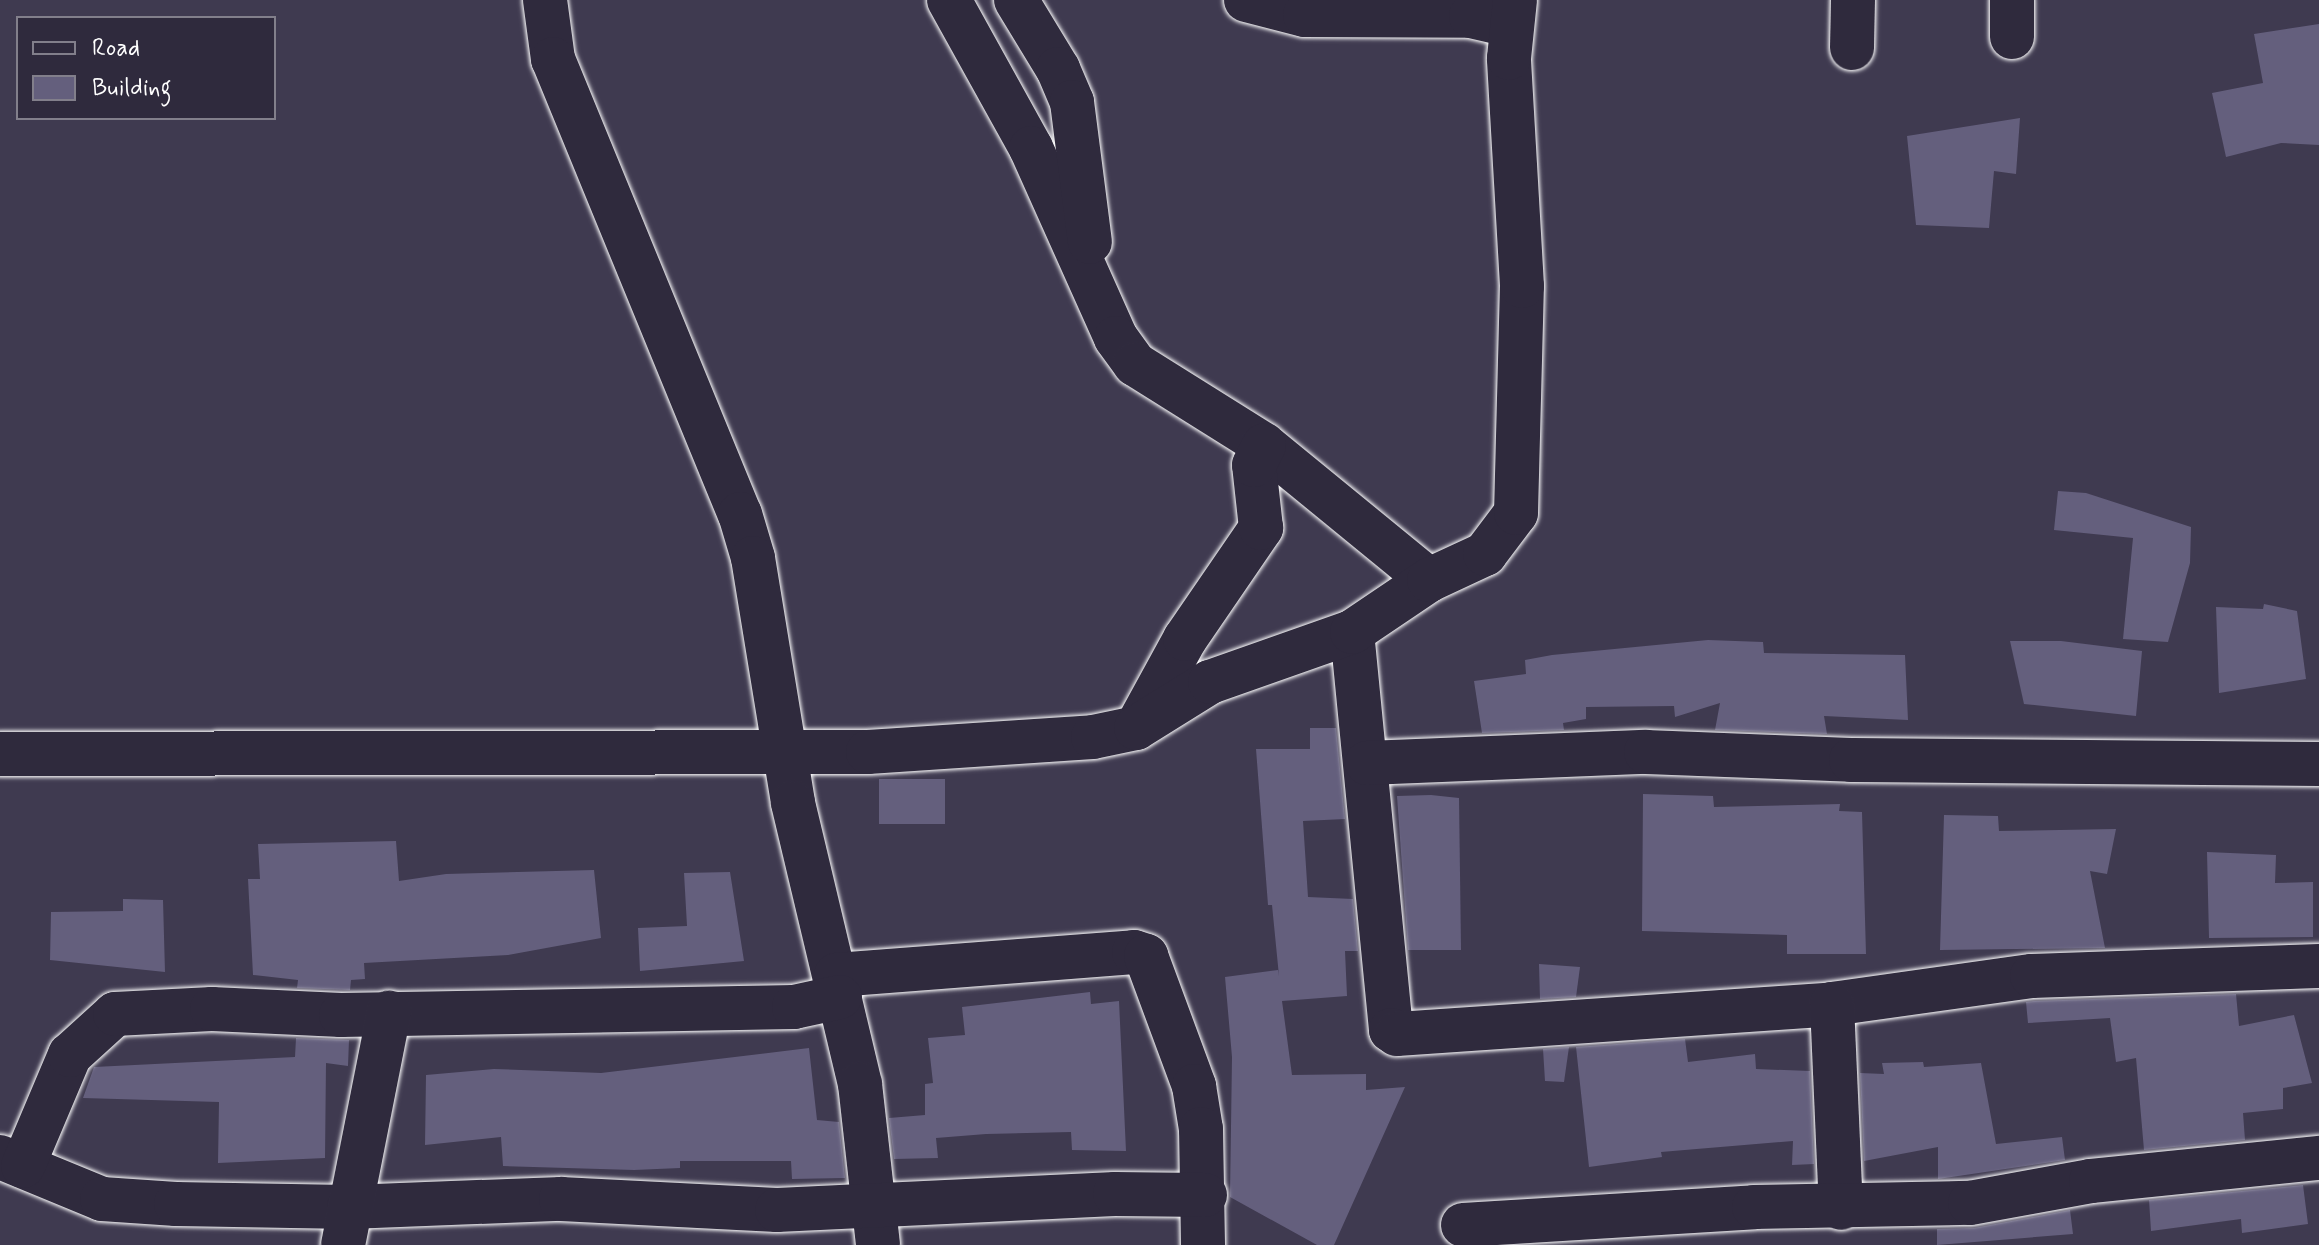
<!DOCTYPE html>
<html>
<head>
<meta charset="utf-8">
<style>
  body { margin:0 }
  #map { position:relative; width:2319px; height:1245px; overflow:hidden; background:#3f3a50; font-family:Mynerve,sans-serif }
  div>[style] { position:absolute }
  .building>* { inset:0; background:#645f7d; transform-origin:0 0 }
  .roads { filter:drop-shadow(0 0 2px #fff) drop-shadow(0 0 2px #fff) }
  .minor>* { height:44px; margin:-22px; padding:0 22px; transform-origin:22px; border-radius:22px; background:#2f2a3d }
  span { translate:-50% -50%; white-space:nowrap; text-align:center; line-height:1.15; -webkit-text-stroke:6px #2f2a3d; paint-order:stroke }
  .legend { position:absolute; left:16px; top:16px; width:260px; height:104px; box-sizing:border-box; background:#2f2a3d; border:2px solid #827f8b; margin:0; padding:10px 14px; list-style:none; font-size:24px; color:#fff }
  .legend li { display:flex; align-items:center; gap:16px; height:40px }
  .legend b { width:40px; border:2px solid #827f8b }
</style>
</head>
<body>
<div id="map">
  <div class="building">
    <div style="clip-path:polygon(2319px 24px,2319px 145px,2281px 143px,2226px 157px,2212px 93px,2263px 83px,2254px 34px)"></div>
    <div style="clip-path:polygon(2020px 118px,2016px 174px,1994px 171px,1989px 228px,1916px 225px,1907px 136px)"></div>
    <div style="clip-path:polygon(2058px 491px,2086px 493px,2191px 527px,2190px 563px,2168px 642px,2123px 639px,2133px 538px,2054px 530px)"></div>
    <div style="clip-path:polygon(2264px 604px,2297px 611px,2306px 679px,2219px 693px,2216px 607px,2263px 609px)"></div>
    <div style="clip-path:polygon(1708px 640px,1763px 642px,1764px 653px,1905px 655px,1908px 720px,1824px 716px,1827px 734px,1715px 730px,1720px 703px,1675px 717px,1674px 706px,1586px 707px,1586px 719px,1563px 723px,1564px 730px,1482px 733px,1474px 681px,1526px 674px,1525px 660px,1552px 655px)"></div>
    <div style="clip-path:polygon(2010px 641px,2061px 641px,2142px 651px,2136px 716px,2024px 704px)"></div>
    <div style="clip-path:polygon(1310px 728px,1336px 728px,1345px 819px,1303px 821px,1308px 897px,1353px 899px,1358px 951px,1345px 951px,1347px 996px,1282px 1001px,1292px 1075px,1366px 1074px,1366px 1090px,1405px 1087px,1334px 1245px,1317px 1245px,1230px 1197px,1232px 1057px,1225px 977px,1278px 970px,1279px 976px,1272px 905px,1268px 905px,1256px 749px,1310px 749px)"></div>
    <div style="left:879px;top:779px;width:66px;height:45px"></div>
    <div style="clip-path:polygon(1643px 794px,1713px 796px,1714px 807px,1840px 804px,1839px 811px,1862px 812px,1866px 954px,1787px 954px,1787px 935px,1642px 931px)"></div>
    <div style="clip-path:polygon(1431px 795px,1459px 798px,1461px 950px,1408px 950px,1397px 796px)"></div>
    <div style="clip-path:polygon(1944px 815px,1998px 816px,1999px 831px,2116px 829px,2107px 874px,2090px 871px,2105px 948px,1940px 950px)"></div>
    <div style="clip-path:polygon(396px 841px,399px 881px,446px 874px,594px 870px,601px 938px,508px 955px,364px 963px,365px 979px,351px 980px,350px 990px,297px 988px,298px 980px,253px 975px,248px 879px,260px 879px,258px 844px)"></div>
    <div style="clip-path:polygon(2207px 852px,2276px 855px,2275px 883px,2313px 882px,2313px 937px,2209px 938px)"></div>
    <div style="clip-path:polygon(730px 872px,744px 961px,640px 971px,638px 928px,687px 926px,684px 873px)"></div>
    <div style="clip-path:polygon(123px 899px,163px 900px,165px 972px,50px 960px,51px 912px,123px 911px)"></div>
    <div style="clip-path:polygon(1539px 964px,1580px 967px,1576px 997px,1540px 999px)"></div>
    <div style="clip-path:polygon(1090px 992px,1091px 1004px,1119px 1001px,1126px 1151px,1072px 1150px,1071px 1132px,986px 1134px,936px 1138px,938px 1158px,894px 1159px,889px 1118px,925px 1115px,925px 1084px,933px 1083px,928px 1038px,965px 1035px,962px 1007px)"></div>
    <div style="clip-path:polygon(2236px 994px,2239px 1026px,2294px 1015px,2312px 1083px,2283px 1088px,2283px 1109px,2243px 1113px,2245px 1140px,2144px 1150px,2136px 1058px,2116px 1062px,2110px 1018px,2028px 1023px,2026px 1002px,2034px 1001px)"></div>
    <div style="clip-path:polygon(296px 1038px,349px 1040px,348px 1066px,326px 1063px,325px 1158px,218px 1163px,219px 1102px,83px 1098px,94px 1067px,295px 1057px)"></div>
    <div style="clip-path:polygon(1685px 1039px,1688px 1062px,1755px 1054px,1756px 1069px,1810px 1071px,1814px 1164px,1792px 1165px,1793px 1141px,1661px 1152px,1662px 1157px,1589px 1167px,1576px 1047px)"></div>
    <div style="clip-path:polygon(1569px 1047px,1564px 1082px,1545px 1081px,1543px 1049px)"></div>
    <div style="clip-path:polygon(809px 1048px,817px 1120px,839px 1122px,845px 1178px,792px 1179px,791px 1161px,680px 1161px,680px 1168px,634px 1170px,503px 1166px,501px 1137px,425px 1145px,426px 1075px,494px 1069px,601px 1073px)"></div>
    <div style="clip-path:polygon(1923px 1062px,1924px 1067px,1981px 1063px,1996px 1144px,2062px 1137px,2065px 1160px,1938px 1179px,1938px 1147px,1864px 1161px,1860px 1073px,1884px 1074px,1882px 1063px)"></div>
    <div style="clip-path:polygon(2303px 1185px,2308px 1224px,2242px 1233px,2241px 1219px,2151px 1231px,2149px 1200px)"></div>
    <div style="clip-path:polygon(2070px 1210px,2073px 1234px,1937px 1245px,1937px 1229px,1974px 1228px)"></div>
  </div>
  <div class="roads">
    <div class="minor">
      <div style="left:545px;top:0;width:60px;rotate:82.3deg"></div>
      <div style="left:553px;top:59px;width:492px;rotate:67.7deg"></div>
      <div style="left:740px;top:514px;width:46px;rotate:73.5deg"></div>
      <div style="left:753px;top:558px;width:248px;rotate:80.7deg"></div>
      <div style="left:793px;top:803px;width:289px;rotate:76.6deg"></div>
      <div style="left:860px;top:1084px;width:162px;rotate:83.6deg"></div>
      <div style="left:949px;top:0;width:169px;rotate:61deg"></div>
      <div style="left:1031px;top:148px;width:208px;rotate:65.9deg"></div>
      <div style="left:1116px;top:338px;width:32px;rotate:54deg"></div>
      <div style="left:1135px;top:364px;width:152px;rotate:32.1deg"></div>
      <div style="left:1264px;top:445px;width:213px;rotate:39.3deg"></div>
      <div style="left:1016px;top:0;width:81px;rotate:58.7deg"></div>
      <div style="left:1058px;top:69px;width:36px;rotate:67deg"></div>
      <div style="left:1072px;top:102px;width:141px;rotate:82.7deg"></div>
      <div style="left:1246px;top:0;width:61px;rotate:14.3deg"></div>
      <div style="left:1305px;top:15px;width:166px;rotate:0.3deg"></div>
      <div style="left:1471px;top:16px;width:39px;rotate:13deg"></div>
      <div style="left:2012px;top:37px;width:37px;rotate:-90deg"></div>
      <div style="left:1852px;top:48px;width:48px;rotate:-88.8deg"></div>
      <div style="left:1352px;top:632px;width:400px;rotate:84.4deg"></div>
      <div style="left:1391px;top:1030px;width:7px;rotate:34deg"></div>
      <div style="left:1397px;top:1034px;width:436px;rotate:-3.9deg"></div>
      <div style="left:1832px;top:1004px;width:202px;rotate:-8deg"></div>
      <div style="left:2032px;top:976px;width:287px;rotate:-2deg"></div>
      <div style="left:1139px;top:723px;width:96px;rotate:-61.3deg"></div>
      <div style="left:1185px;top:639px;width:135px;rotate:-55.6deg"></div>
      <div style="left:1261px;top:528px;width:63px;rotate:-96.3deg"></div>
      <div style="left:1254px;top:465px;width:22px;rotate:-63deg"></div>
      <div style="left:0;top:754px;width:868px;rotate:-0.13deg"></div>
      <div style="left:868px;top:752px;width:225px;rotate:-3.8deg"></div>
      <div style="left:1093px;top:737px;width:44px;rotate:-11.8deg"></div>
      <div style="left:1136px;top:728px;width:87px;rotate:-31.9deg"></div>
      <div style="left:1210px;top:682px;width:151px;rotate:-19.4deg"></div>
      <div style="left:1352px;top:632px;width:93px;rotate:-34deg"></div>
      <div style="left:1429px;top:580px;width:62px;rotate:-24.9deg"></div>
      <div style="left:1485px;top:554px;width:51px;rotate:-52.9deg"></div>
      <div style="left:1516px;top:513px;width:227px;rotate:-88.5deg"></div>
      <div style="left:1522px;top:286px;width:228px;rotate:-93.3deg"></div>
      <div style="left:1509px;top:58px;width:58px;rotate:-84.1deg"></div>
      <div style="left:1367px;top:763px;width:279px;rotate:-2.3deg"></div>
      <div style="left:1646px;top:752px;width:205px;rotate:2.2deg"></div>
      <div style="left:1851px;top:760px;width:468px;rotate:0.5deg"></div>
      <div style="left:836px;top:975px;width:299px;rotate:-4.4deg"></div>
      <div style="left:1134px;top:952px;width:13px;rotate:18deg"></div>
      <div style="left:1146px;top:956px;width:139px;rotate:69.7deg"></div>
      <div style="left:1194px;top:1086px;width:44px;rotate:80.8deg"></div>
      <div style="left:1201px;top:1129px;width:116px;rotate:89deg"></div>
      <div style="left:1832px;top:1004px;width:204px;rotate:87.5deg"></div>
      <div style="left:0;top:1157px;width:110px;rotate:22.4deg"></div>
      <div style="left:102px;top:1199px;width:74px;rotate:3.9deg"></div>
      <div style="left:176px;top:1204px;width:173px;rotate:1deg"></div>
      <div style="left:349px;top:1207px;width:212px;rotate:-2.2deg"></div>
      <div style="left:561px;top:1199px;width:216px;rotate:2.9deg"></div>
      <div style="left:777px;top:1210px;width:338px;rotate:-2.7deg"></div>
      <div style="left:1115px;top:1194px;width:90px;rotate:0.6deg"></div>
      <div style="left:23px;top:1166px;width:121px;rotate:-67.1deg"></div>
      <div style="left:70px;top:1055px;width:61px;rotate:-42.3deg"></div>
      <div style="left:115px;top:1014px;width:97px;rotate:-3deg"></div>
      <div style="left:212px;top:1009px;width:129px;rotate:2.7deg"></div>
      <div style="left:341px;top:1015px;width:453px;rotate:-1deg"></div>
      <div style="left:794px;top:1007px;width:47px;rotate:-12.3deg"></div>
      <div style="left:1463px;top:1225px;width:292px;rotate:-3.5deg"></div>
      <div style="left:1754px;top:1207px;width:216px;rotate:-1.1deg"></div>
      <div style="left:1970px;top:1203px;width:123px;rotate:-10.3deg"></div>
      <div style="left:2091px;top:1181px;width:229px;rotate:-5.8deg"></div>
      <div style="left:343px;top:1245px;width:237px;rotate:-78.8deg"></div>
    </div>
  </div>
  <ul class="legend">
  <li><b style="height:10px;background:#2f2a3d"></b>Road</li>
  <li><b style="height:22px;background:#645f7d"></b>Building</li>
  </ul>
</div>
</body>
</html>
